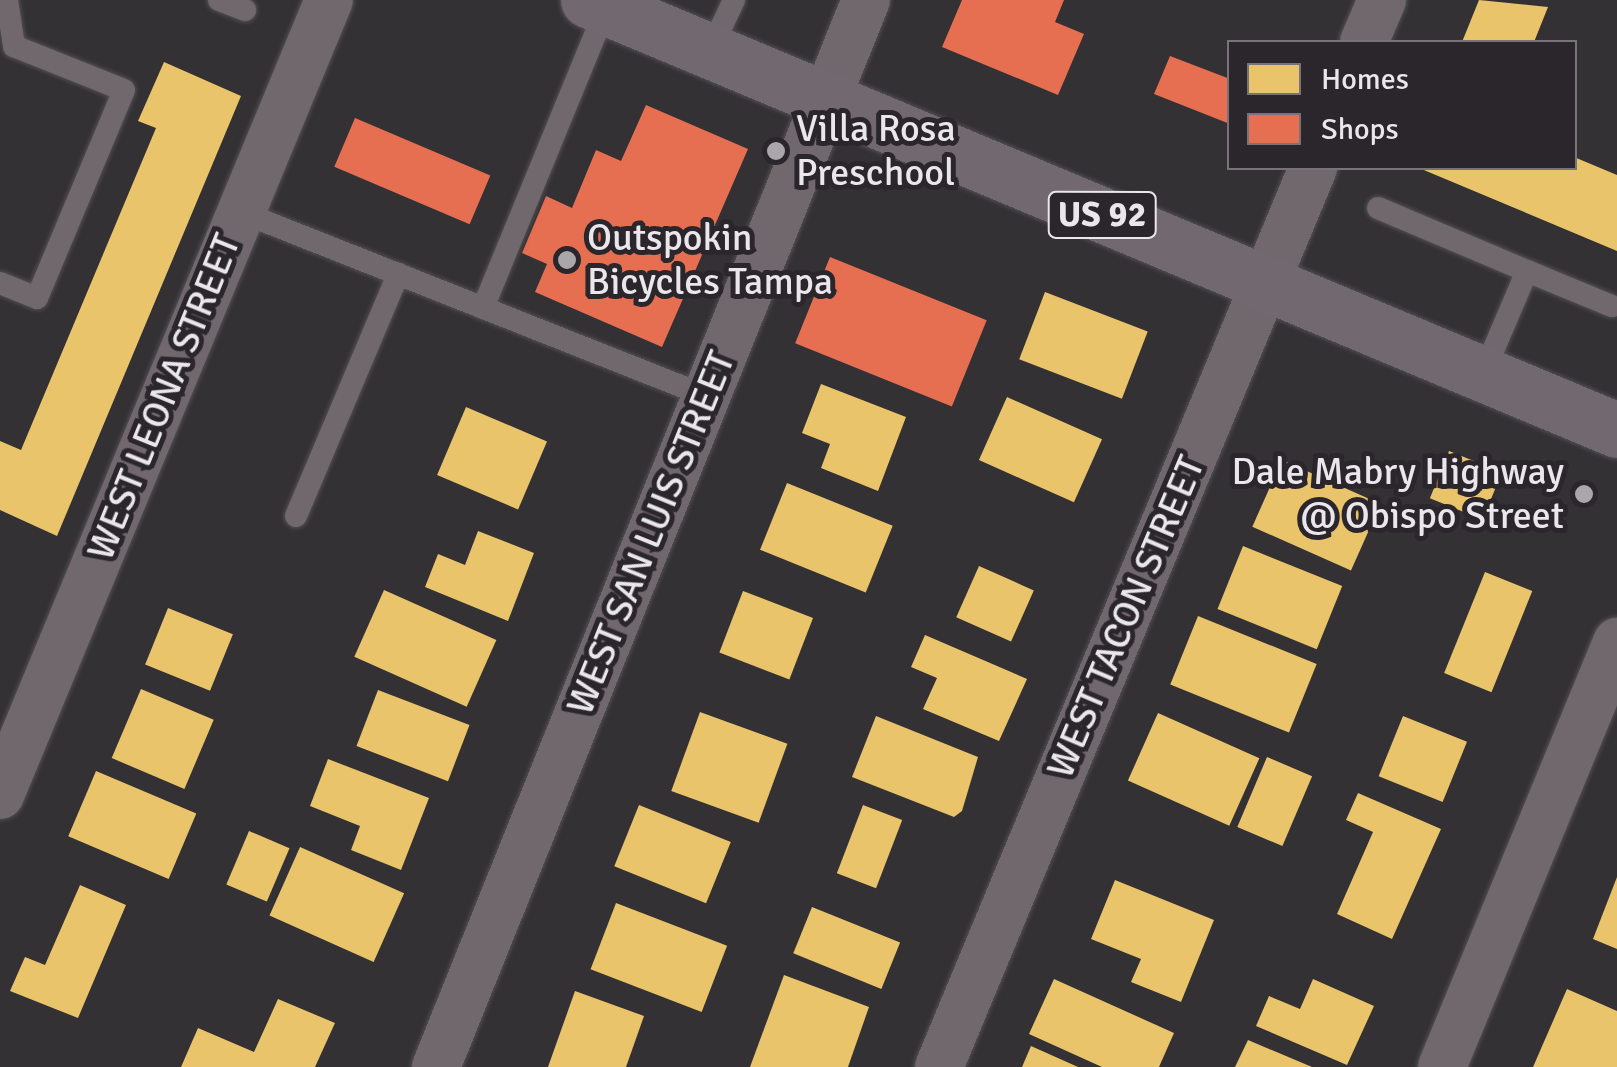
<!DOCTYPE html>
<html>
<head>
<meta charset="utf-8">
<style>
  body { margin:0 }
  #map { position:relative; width:1617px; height:1067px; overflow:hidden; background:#343135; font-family:Signika,sans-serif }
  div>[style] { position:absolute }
  .homes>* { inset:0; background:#e9c46a; transform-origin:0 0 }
  .shops>* { inset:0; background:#e76f51; transform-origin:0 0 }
  .roads { filter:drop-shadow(0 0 2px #514f51) drop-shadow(0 0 2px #514f51) }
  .service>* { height:22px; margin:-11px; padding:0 11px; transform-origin:11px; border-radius:11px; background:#71686d }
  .minor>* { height:48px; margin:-24px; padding:0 24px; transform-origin:24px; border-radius:24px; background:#71686d }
  .primary>* { height:55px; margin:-27.5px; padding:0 27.5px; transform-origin:27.5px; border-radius:27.5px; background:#72686f }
  .dots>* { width:28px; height:28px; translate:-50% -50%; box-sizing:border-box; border:5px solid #2b262c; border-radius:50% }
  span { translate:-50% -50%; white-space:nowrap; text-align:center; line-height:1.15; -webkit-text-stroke:10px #2b262c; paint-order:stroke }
  .shield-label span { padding:2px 8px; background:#2b262c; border:2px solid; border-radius:8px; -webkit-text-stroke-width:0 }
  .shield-label { font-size:35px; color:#eae7ea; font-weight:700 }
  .poi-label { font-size:38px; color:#eae7ea }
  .left { translate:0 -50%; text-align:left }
  .right { translate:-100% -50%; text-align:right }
  .street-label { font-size:38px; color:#eae7ea }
  .legend { position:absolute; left:1227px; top:40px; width:350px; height:130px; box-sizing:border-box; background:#2b262c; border:2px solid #777378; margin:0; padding:12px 18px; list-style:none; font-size:30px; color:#eae7ea }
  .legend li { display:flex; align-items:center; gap:20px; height:50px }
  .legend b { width:50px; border:2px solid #777378 }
</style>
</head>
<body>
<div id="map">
  <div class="homes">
    <div style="clip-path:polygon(1479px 0,1548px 7px,1534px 42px,1462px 42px)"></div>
    <div style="clip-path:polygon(164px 62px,241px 96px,57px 536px,0 510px,0 441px,21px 450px,156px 128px,138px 121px)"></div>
    <div style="clip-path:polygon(1574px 157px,1617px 175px,1617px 251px,1419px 168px,1574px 168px)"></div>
    <div style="left:1045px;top:292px;width:110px;height:72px;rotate:21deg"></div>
    <div style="clip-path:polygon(821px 384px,906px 417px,878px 491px,821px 468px,830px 444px,802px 433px)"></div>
    <div style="left:1007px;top:397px;width:104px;height:69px;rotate:24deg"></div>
    <div style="left:466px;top:407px;width:88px;height:74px;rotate:23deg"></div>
    <div style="left:1449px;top:451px;width:57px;height:51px;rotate:22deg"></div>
    <div style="left:1282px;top:460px;width:108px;height:73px;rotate:24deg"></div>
    <div style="left:787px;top:483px;width:114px;height:72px;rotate:22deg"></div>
    <div style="clip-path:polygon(478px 531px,534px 553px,508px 621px,425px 587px,438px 554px,465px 565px)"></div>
    <div style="left:1243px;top:546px;width:107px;height:68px;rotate:22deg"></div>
    <div style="left:979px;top:566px;width:60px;height:56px;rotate:24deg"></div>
    <div style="left:1485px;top:572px;width:51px;height:109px;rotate:22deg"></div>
    <div style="left:384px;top:590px;width:123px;height:73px;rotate:24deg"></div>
    <div style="left:743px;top:591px;width:75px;height:66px;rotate:21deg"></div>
    <div style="left:168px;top:608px;width:70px;height:61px;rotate:22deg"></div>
    <div style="left:1198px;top:616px;width:128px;height:74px;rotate:22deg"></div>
    <div style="clip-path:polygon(925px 635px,1027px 679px,999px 741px,923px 709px,937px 678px,911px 667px)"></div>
    <div style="left:141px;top:689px;width:79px;height:75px;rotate:23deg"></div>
    <div style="left:378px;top:690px;width:98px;height:60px;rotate:21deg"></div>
    <div style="left:700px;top:712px;width:93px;height:84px;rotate:20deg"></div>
    <div style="left:1158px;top:713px;width:111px;height:74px;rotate:24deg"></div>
    <div style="clip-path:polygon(876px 716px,978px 757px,962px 811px,954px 817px,852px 777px)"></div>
    <div style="left:1403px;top:716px;width:69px;height:65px;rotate:22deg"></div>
    <div style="left:1267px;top:757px;width:49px;height:76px;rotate:23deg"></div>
    <div style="clip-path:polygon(328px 759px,429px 798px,401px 870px,351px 850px,360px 826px,310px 806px)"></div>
    <div style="left:96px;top:771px;width:109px;height:71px;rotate:23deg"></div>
    <div style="clip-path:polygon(1358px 793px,1441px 829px,1392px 939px,1337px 914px,1373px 832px,1346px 820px)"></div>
    <div style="left:639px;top:805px;width:99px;height:66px;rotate:22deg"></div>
    <div style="left:863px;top:805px;width:42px;height:73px;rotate:21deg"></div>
    <div style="left:249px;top:831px;width:44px;height:58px;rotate:23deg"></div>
    <div style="left:300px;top:847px;width:114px;height:75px;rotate:24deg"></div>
    <div style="clip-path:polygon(1617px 877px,1617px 949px,1593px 939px)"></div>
    <div style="clip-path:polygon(1115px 880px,1214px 920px,1181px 1002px,1131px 982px,1141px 959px,1091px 939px)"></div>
    <div style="clip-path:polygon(80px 885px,126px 905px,78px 1018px,10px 991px,25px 957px,45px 965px)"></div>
    <div style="left:616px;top:903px;width:119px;height:71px;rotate:21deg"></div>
    <div style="left:812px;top:907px;width:95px;height:50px;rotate:22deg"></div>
    <div style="clip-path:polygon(784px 975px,869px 1007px,848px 1067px,750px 1067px)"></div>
    <div style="clip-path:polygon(1054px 979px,1174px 1033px,1159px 1067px,1102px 1067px,1029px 1034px)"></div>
    <div style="clip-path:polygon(1313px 979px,1374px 1006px,1347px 1065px,1256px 1026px,1269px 996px,1300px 1009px)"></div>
    <div style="clip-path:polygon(1567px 989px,1617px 1011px,1617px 1067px,1533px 1067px)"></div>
    <div style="clip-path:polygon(575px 991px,644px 1016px,626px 1067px,548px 1067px)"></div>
    <div style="clip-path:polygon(278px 999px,335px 1023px,315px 1067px,181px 1067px,198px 1028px,254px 1052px)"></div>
    <div style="clip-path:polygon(1248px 1040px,1312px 1067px,1235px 1067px)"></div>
    <div style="clip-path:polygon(1031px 1046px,1078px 1067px,1022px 1067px)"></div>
  </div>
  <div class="shops">
    <div style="clip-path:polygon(962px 0,1064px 0,1055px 22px,1084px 34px,1058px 95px,942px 47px)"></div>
    <div style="clip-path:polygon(1170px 56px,1230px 79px,1230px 124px,1154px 94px)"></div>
    <div style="clip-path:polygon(646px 105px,748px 149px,662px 347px,535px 292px,547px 264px,522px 253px,546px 196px,572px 208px,596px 150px,621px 161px)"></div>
    <div style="left:355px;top:118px;width:147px;height:53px;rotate:23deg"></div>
    <div style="left:830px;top:257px;width:169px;height:93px;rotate:22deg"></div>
  </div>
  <div class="roads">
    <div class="service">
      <div style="left:7px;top:0;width:47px;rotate:81.3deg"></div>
      <div style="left:219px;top:0;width:28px;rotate:21deg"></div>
      <div style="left:710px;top:51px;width:56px;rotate:-64.8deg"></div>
      <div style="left:1378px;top:208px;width:162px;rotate:22.9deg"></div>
      <div style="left:1527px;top:271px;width:112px;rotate:113.1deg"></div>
      <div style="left:241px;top:212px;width:500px;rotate:21.59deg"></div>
      <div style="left:1527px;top:271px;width:92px;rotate:22.4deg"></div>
      <div style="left:0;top:283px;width:40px;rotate:22deg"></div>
      <div style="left:37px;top:298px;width:225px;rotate:-67.3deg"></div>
      <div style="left:124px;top:90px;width:118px;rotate:-158.2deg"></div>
      <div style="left:483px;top:308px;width:324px;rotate:-67.7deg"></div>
      <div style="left:296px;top:516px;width:263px;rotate:-67.1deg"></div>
    </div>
    <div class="minor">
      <div style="left:1364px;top:42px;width:46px;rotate:-66.8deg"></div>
      <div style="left:0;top:795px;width:860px;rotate:-67.52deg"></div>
      <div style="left:436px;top:1067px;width:1150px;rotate:-68.05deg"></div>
      <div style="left:939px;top:1067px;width:974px;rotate:-67.41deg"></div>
      <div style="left:1442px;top:1067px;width:460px;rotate:-67.6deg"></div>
    </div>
    <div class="primary">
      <div style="left:588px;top:0;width:1115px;rotate:22.68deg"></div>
    </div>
  </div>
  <div class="dots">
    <div style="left:776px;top:151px;background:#aaa7ab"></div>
    <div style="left:567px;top:260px;background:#aaa7ab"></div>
    <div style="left:1584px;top:494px;background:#aaa7ab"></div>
  </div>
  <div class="shield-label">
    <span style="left:1102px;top:215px">US 92</span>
  </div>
  <div class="poi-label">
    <span class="left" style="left:796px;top:151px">Villa Rosa<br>Preschool</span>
    <span class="left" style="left:587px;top:260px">Outspokin<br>Bicycles Tampa</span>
    <span class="right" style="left:1564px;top:494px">Dale Mabry Highway<br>@ Obispo Street</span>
  </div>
  <div class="street-label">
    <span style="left:164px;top:397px;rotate:-68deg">WEST LEONA STREET</span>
    <span style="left:651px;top:533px;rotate:-68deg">WEST SAN LUIS STREET</span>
    <span style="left:1126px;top:617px;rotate:-67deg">WEST TACON STREET</span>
  </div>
  <ul class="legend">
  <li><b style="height:28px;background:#e9c46a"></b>Homes</li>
  <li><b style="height:28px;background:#e76f51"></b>Shops</li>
  </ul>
</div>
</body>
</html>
